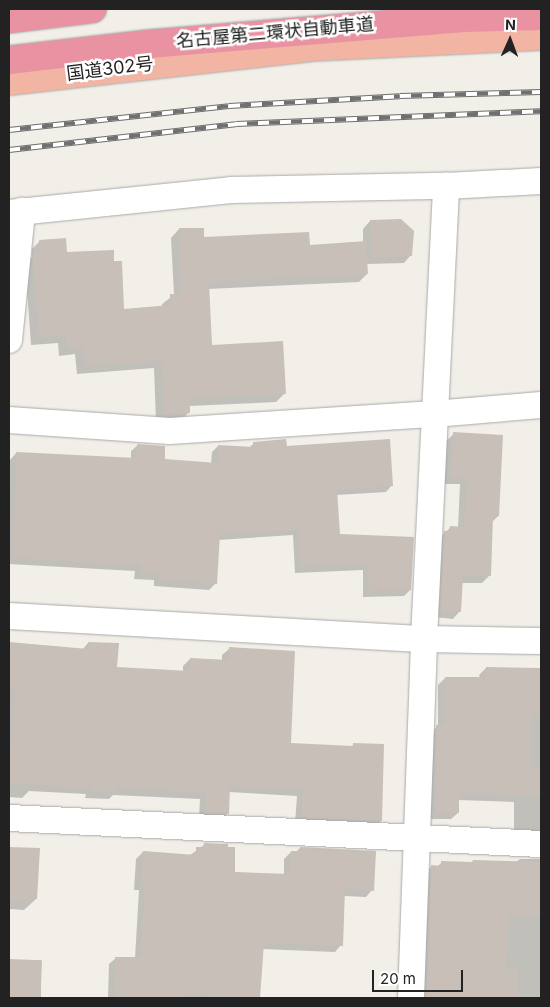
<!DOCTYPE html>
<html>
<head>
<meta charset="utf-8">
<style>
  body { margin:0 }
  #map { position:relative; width:550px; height:1007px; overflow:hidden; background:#f2efe9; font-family:Inter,"Noto Sans JP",sans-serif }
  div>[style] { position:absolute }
  .shadow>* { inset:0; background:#0003; transform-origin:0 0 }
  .building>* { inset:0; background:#c7bfb8; transform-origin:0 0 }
  .roads { filter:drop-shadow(0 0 1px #a9a9a9) drop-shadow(0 0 1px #a9a9a9) }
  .minor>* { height:26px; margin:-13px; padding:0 13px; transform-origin:13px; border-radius:13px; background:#fff }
  .trunk>* { height:28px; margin:-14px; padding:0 14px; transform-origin:14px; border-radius:14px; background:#f2b4a3 }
  .motorway>* { height:28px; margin:-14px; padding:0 14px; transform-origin:14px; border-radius:14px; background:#e892a2 }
  .rail>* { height:5.5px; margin-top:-2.75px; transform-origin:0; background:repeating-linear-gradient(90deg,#fff 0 11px,#707070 0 22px); box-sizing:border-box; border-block:1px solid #707070 }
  span { translate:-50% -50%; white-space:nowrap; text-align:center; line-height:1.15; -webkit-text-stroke:5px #fff; paint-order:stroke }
  .street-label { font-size:18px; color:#222 }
  .frame { position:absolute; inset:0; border:10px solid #222; pointer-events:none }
  .north { position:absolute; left:485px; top:15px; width:50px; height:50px; -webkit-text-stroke:4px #fff; paint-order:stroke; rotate:2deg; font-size:14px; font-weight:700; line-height:20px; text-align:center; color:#222 }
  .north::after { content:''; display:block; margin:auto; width:18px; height:22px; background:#222; clip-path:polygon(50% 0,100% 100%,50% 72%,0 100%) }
  .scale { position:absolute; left:372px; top:970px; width:91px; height:22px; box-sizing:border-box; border:2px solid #222; border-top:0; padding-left:6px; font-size:15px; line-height:18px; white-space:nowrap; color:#222; -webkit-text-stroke:4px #fff; paint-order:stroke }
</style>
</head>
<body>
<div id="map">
  <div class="shadow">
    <div style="clip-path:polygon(400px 220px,411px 255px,404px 263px,366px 264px,367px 274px,359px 282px,208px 289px,211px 346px,284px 394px,276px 402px,189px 406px,189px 412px,181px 421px,156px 422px,154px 368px,77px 374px,75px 354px,59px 356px,58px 343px,31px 345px,27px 289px,22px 290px,25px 264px,32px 257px,32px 249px,40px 241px,66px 253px,113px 262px,123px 310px,162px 307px,162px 304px,174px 295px,171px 238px,179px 229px,203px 238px,309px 246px,363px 242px,363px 229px,370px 221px)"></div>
    <div style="clip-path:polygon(454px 434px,498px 516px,492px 522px,490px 575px,482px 583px,461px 583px,460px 611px,453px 619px,434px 617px,437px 540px,450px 528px,458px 528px,460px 484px,444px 484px,446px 441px)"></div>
    <div style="clip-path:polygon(254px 443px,286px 448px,392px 485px,386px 492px,336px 495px,338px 535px,410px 590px,404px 596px,363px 597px,363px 570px,295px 573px,293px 535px,218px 540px,215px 584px,209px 590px,154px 586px,154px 580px,134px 579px,135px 571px,9px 564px,9px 474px,10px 460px,16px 453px,131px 459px,131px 451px,138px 445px,164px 461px,211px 464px,212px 452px,218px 446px,249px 448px)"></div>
    <div style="clip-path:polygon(88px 643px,116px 668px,183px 672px,183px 666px,190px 659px,222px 661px,222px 655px,229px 649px,290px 744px,351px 747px,353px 745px,381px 821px,374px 827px,295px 823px,297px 796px,229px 792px,228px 813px,221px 820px,199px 819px,200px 799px,113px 795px,109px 799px,85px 798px,86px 794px,29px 791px,22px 798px,9px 797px,9px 644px,82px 650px)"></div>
    <div style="clip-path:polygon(486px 668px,541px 669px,541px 834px,514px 834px,514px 802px,458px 800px,458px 813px,451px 819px,430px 819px,430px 733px,438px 726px,438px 685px,445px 678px,480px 678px,479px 675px)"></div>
    <div style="clip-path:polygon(205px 844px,234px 873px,284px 875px,284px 859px,291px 852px,296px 852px,300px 848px,372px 890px,366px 897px,344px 896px,341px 945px,335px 952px,262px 949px,259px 998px,108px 998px,109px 964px,116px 958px,135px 958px,139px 890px,134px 890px,136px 859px,143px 852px,189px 856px)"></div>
    <div style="clip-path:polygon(9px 848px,38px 849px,36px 899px,24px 910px,9px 909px)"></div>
    <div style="clip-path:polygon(520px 859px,541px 859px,541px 998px,419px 998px,425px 873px,431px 867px,437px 867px,442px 862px,516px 862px)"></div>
    <div style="left:9px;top:961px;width:32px;height:37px"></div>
  </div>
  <div class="building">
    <div style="clip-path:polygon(401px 219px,414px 231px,412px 256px,372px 258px,370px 220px)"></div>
    <div style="clip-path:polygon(179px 228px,204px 228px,204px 237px,309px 232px,310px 245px,366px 241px,368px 274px,209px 282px,212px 345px,283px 341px,286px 394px,190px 398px,190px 413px,164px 414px,162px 361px,85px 366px,83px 347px,67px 348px,66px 336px,39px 337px,33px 254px,33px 251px,40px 251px,39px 240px,66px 238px,67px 252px,114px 250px,114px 261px,122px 261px,124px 309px,170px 305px,170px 294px,181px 294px)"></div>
    <div style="clip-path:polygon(453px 432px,503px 435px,499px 516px,493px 516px,491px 576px,463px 576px,461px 612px,440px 610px,444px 531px,449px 531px,450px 526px,464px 527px,467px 477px,451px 477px)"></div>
    <div style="clip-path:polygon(286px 439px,287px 446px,390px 439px,393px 486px,337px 490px,340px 534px,414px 537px,411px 590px,369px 591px,369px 564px,301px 567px,299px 530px,220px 534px,217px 584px,159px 581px,160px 574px,140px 573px,141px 565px,13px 558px,16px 452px,137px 458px,137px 444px,165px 446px,165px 459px,217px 463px,218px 445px,254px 447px,253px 442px)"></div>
    <div style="clip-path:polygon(9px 642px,88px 649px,88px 642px,119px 643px,117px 667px,189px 671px,190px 658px,228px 660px,229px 647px,295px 651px,291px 743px,353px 746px,353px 743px,384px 744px,382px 821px,301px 817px,303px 789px,230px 786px,229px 814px,205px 813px,206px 793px,117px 788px,117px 792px,91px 792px,92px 788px,9px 783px,9px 742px,12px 742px,15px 689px,9px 689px)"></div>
    <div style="clip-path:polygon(486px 667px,541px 668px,541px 715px,532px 715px,532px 770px,541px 770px,541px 796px,459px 793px,459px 813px,436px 813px,436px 725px,444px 725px,445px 677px,486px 677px)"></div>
    <div style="clip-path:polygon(204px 843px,228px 844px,228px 847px,235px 847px,235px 872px,289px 874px,291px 851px,299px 851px,300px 847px,376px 851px,374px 891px,345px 889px,343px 946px,264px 943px,260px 998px,183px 995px,183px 998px,114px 998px,115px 957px,140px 957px,145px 884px,141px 884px,143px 851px,196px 855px,196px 847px,204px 847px)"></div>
    <div style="clip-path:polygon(9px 847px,40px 848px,37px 899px,32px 899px,32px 903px,9px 902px)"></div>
    <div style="clip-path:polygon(473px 860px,541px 862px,541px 916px,509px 915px,506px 969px,518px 969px,519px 998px,426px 998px,431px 865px,441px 866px,441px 861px,472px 862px)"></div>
    <div style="left:9px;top:959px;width:33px;height:39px;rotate:2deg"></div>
  </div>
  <div class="roads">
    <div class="minor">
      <div style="left:9px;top:213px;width:223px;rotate:-5.9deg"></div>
      <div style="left:231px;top:190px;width:215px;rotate:-1.1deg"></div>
      <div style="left:446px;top:186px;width:95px;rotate:-3deg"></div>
      <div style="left:9px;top:340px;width:130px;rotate:-84.2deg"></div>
      <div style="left:9px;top:420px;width:161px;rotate:3.9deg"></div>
      <div style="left:170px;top:431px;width:265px;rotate:-3.7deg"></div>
      <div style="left:434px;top:414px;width:107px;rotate:-4.8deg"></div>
      <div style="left:9px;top:616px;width:416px;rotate:3.2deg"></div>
      <div style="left:424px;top:639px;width:117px;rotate:1deg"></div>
      <div style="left:9px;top:818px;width:533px;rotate:2.8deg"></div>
      <div style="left:411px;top:998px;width:359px;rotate:-87.9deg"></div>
      <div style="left:424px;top:639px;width:454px;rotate:-87.2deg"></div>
    </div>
    <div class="trunk">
      <div style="left:9px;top:81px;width:303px;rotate:-6.4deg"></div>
      <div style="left:310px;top:47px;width:231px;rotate:-2.7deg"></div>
    </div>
    <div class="motorway">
      <div style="left:9px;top:19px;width:84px;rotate:-6.9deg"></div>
      <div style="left:9px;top:60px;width:140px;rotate:-6.6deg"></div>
      <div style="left:148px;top:44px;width:314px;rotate:-4.7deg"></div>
      <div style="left:461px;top:18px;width:80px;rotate:-1.4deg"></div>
    </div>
  </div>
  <div class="rail">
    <div style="left:9px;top:130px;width:221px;rotate:-6.2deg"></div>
    <div style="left:229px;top:106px;width:171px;rotate:-3.3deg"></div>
    <div style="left:400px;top:96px;width:141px;rotate:-1.6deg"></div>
    <div style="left:9px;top:150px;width:228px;rotate:-6.5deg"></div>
    <div style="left:236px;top:124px;width:305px;rotate:-2.4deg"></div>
  </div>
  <div class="street-label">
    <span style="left:275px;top:33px;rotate:-5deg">名古屋第二環状自動車道</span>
    <span style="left:110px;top:69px;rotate:-7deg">国道302号</span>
  </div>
  <div class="frame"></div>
  <div class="north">N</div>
  <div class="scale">20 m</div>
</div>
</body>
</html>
